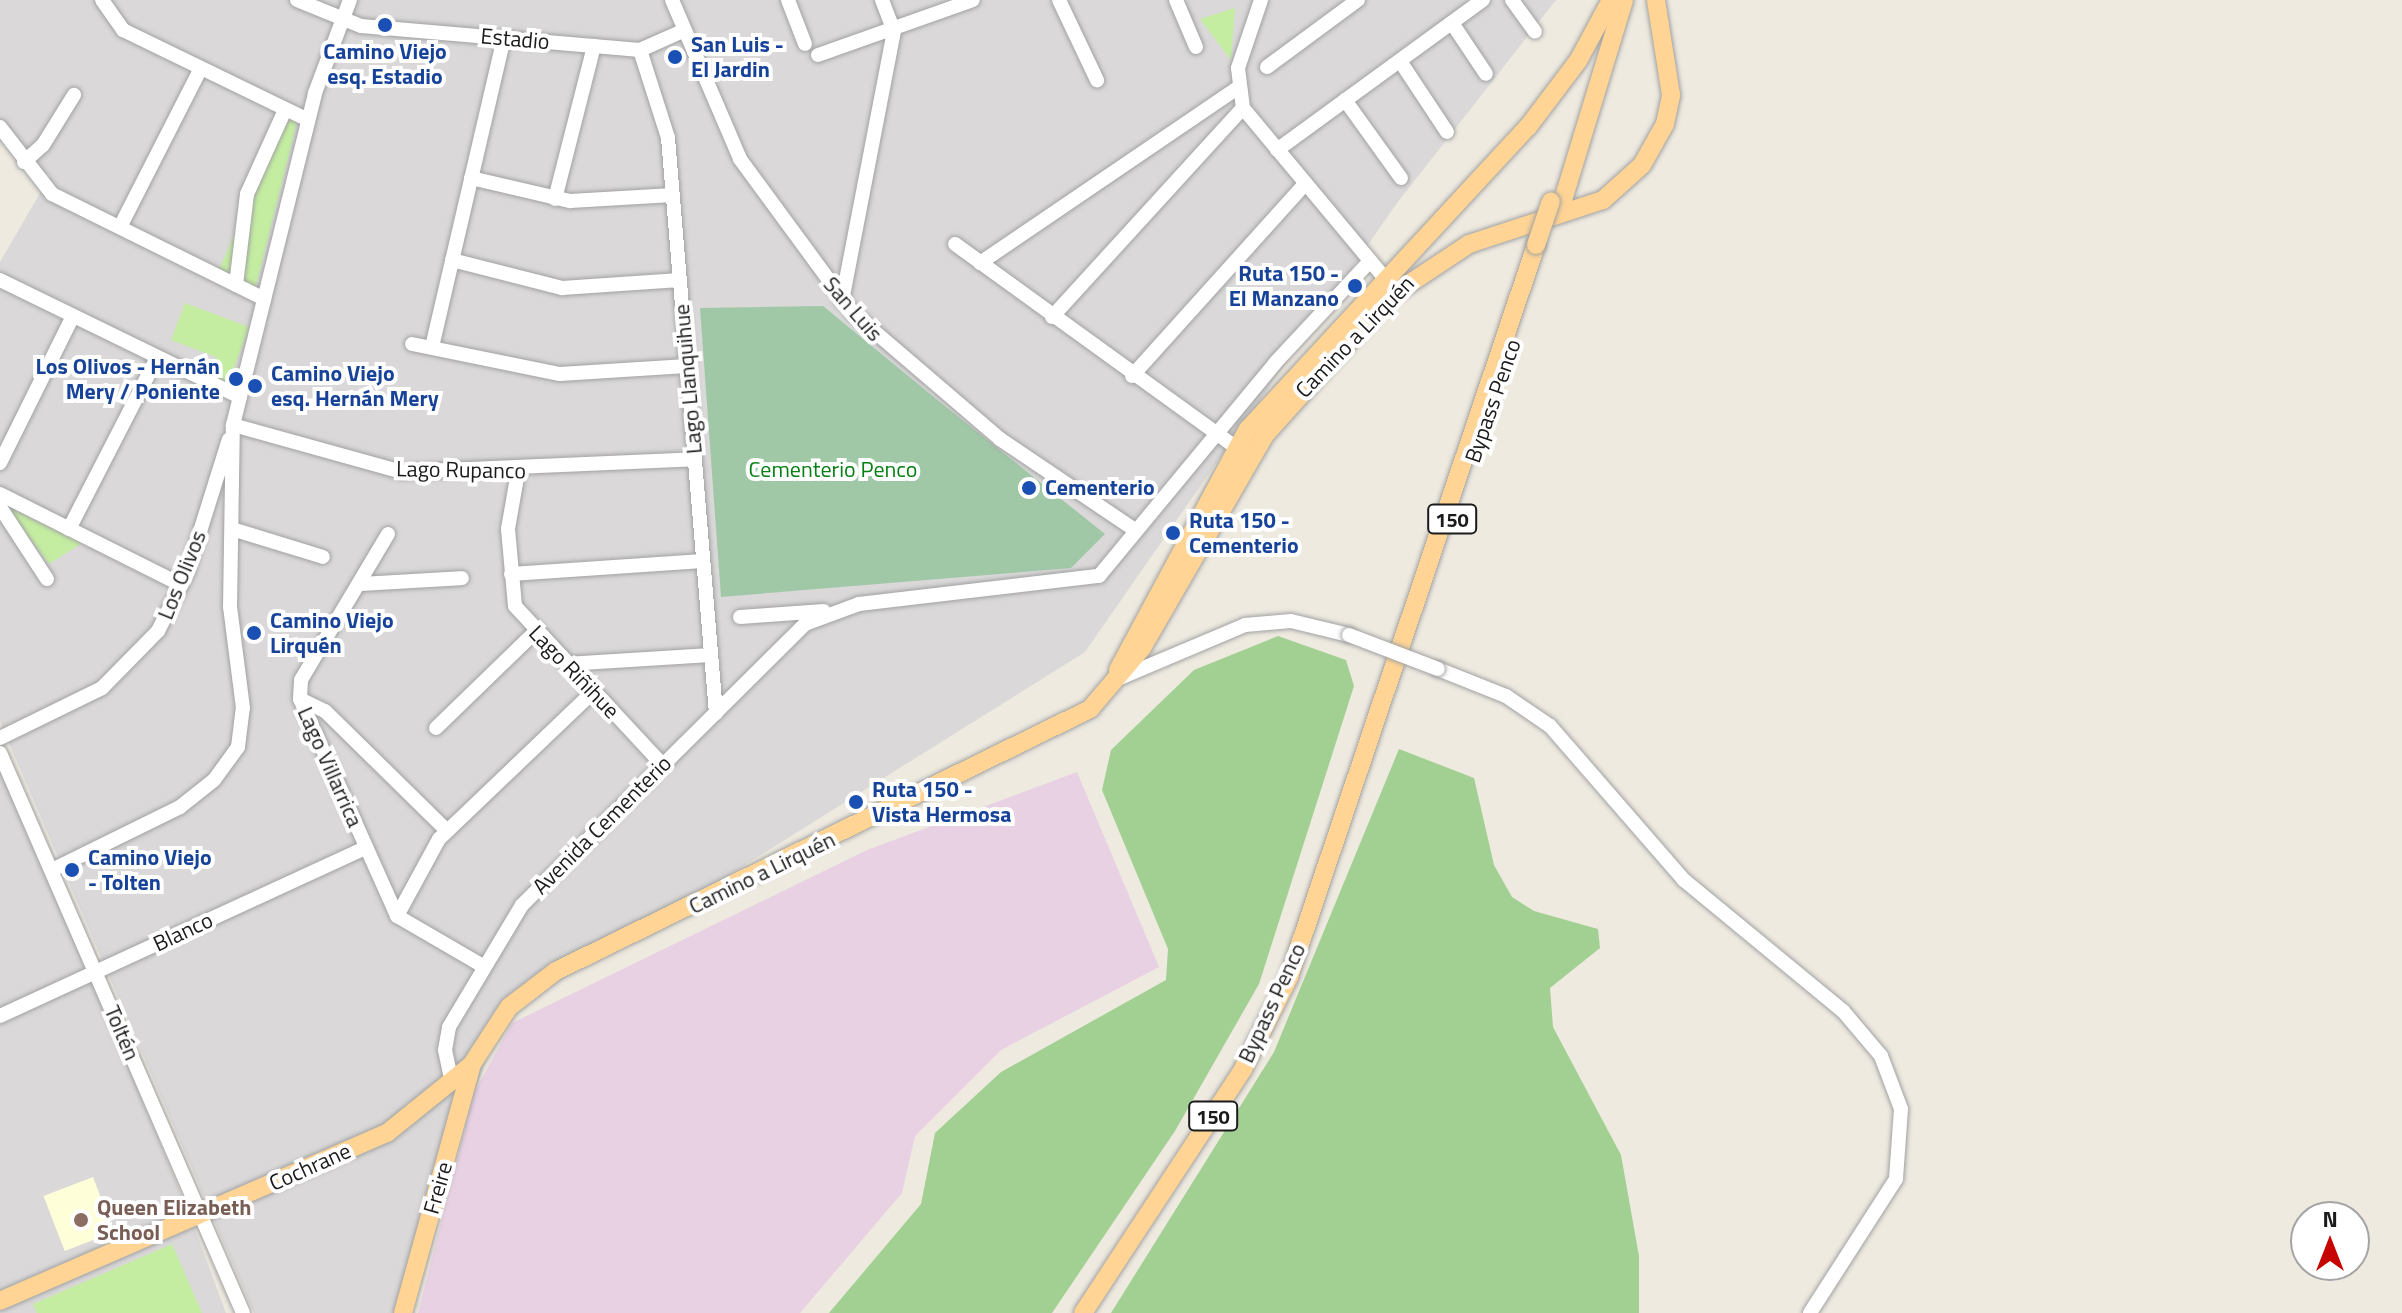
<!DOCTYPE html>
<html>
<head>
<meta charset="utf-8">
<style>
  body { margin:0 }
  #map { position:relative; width:2402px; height:1313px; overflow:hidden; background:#eeeae0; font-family:"Titillium Web",sans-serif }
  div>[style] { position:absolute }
  .residential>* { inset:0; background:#dad8d8 }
  .industrial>* { inset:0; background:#e8d1e3 }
  .education>* { inset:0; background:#feffd8; transform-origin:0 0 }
  .grass>* { inset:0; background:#c4eda1 }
  .forest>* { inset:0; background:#a2d092 }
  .cemetery>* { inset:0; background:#a0c8a7 }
  .roads { filter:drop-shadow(0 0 2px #a2a2a2) drop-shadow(0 0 2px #a2a2a2) }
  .minor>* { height:14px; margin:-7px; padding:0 7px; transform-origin:7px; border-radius:7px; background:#fff }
  .major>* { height:18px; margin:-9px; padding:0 9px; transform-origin:9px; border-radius:9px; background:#ffd494 }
  .bridges { filter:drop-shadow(0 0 2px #a2a2a2) drop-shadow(0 0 2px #a2a2a2) }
  .minor-bridge>* { height:14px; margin:-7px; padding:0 7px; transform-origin:7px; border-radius:7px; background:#fff }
  .major-bridge>* { height:18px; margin:-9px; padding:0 9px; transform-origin:9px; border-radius:9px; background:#ffd494 }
  .dots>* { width:22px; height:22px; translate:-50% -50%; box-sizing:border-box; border:4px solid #fff; border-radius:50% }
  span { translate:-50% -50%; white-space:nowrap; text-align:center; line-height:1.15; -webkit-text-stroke:8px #fff; paint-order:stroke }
  .shield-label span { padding:2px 6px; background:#fff; border:2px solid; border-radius:6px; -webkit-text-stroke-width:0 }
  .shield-label { font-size:20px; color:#1b1b1b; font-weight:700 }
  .street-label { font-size:22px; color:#1b1b1b }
  .transit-label { font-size:22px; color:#164399; font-weight:700 }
  .left { translate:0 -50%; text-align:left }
  .right { translate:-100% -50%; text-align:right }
  .park-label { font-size:22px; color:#047f11 }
  .education-label { font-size:22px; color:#785e54; font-weight:700 }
  .north { position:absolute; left:2290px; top:1201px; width:80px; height:80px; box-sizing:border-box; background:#fff; border:2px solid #a4a4a4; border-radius:50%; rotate:0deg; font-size:22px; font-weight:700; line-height:32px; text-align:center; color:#1b1b1b }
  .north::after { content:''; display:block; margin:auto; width:28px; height:36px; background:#c70500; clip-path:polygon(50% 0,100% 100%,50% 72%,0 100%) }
</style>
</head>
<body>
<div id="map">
  <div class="residential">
    <div style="clip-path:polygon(0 0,1556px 0,1397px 203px,1085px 652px,502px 1017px,394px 1313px,254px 1313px,0 722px,0 262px,50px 176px,0 140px)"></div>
    <div style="clip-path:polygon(0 755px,187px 1208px,226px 1313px,0 1313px)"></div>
  </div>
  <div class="industrial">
    <div style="clip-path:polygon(1077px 772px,1159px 967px,1001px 1050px,915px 1136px,902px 1193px,800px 1313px,418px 1313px,474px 1093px,512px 1023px,867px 850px)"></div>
  </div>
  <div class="education">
    <div style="left:93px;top:1177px;width:59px;height:53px;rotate:69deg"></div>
  </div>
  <div class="grass">
    <div style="clip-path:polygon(1235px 8px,1231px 60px,1200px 19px)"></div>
    <div style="clip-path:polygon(286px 117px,297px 122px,255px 290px,219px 270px)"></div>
    <div style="clip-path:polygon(185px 303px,249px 327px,228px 385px,209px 378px,216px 357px,171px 340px)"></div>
    <div style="clip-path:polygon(6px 506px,82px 543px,49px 564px)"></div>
    <div style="clip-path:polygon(172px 1244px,202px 1313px,37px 1313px,33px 1304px)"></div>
  </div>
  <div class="forest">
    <div style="clip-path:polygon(1278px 636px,1346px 660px,1354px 686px,1259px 984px,1175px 1131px,1052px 1313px,829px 1313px,921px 1204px,935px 1133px,1001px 1072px,1166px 980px,1168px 949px,1102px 790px,1111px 750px,1194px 670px)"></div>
    <div style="clip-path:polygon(1399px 749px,1474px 778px,1494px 865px,1512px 897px,1534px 911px,1598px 929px,1600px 948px,1550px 988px,1553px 1027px,1621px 1155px,1639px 1256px,1639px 1313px,1111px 1313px,1274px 1052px)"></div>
  </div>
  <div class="cemetery">
    <div style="clip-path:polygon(823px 306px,941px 403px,1105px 534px,1071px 568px,721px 597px,700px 308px)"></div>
  </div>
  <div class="roads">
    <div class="minor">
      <div style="left:102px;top:0;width:37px;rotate:55deg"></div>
      <div style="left:123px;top:30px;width:206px;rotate:25.9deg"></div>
      <div style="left:297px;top:0;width:69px;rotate:22.1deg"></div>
      <div style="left:361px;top:26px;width:280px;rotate:4.9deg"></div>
      <div style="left:640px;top:50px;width:49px;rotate:-24deg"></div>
      <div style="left:672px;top:0;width:173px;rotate:66.8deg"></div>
      <div style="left:740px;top:159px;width:191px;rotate:53.7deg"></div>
      <div style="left:853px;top:313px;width:194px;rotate:40.6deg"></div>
      <div style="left:1000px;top:439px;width:163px;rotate:34deg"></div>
      <div style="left:788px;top:0;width:47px;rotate:68.9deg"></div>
      <div style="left:882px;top:0;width:33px;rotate:69deg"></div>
      <div style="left:1059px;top:0;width:89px;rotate:64.6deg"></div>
      <div style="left:1176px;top:0;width:51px;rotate:66.9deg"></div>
      <div style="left:1261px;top:0;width:72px;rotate:108.7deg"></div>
      <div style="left:1238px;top:68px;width:40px;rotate:82.9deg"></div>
      <div style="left:1243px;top:108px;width:220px;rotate:50.2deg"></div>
      <div style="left:1512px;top:0;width:39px;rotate:54deg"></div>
      <div style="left:1452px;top:23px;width:61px;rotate:56.3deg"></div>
      <div style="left:640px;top:50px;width:92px;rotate:72.3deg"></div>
      <div style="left:668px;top:138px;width:577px;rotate:85.23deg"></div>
      <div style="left:818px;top:55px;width:164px;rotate:-19.5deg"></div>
      <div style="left:1400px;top:61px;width:85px;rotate:56.5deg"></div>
      <div style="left:1267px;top:67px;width:113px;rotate:-36.4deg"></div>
      <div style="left:1345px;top:100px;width:96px;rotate:54.3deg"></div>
      <div style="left:0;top:127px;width:85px;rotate:52.2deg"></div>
      <div style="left:52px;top:194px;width:237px;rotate:26.3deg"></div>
      <div style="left:1277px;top:150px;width:255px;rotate:-36.1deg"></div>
      <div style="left:24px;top:162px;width:25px;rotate:-42deg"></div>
      <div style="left:43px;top:145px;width:59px;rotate:-58.2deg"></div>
      <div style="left:471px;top:178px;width:102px;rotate:13.1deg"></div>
      <div style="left:570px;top:201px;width:103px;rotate:-3.3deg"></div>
      <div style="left:555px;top:199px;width:158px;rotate:-75.7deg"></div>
      <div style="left:120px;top:227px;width:178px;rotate:-63deg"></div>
      <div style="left:955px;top:244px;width:346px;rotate:35.9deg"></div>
      <div style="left:452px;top:260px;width:114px;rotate:14.3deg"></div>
      <div style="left:562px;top:288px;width:118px;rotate:-3.9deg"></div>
      <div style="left:980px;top:263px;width:310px;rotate:-34.2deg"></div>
      <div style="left:0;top:280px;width:267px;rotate:26deg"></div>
      <div style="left:236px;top:285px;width:92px;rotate:-83.1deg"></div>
      <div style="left:247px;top:194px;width:92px;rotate:-65.7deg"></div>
      <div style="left:842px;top:301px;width:275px;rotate:-79.1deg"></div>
      <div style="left:1052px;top:317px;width:283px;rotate:-47.6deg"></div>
      <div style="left:412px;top:344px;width:151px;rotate:11.5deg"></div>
      <div style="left:560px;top:374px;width:127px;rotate:-3.6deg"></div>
      <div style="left:432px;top:347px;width:317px;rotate:-76.9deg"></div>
      <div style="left:1132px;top:376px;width:258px;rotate:-48deg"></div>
      <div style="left:233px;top:425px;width:175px;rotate:15.5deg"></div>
      <div style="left:402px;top:472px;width:292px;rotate:-2.5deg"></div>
      <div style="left:0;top:463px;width:164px;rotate:-63.6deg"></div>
      <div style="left:518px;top:472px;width:58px;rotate:100deg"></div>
      <div style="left:508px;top:529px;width:77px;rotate:84.8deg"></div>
      <div style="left:515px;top:606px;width:217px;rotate:47.1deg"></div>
      <div style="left:0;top:494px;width:203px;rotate:26.6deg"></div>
      <div style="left:0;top:507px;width:86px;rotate:56.9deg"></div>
      <div style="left:69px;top:529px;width:192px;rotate:-62.8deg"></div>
      <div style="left:232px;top:529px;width:95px;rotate:17.1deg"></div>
      <div style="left:388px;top:534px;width:170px;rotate:120.8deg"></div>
      <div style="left:301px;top:680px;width:19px;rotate:93deg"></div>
      <div style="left:300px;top:699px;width:238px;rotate:65.9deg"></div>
      <div style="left:397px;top:916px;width:99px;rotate:30.2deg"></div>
      <div style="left:511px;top:574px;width:192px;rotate:-3.9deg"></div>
      <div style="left:359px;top:584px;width:103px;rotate:-3.3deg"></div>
      <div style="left:740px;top:617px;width:84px;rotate:-4.1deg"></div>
      <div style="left:566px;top:664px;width:145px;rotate:-3.6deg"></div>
      <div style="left:1438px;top:669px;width:73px;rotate:21.7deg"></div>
      <div style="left:1506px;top:696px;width:53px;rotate:34.3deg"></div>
      <div style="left:1550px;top:726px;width:204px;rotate:49deg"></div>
      <div style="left:1684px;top:880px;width:206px;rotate:39.5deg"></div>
      <div style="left:1843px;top:1011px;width:59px;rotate:49.8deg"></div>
      <div style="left:1881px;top:1056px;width:57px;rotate:69.3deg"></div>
      <div style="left:1901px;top:1109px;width:70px;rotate:94.1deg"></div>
      <div style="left:1896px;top:1179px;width:159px;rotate:122.7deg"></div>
      <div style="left:1115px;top:680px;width:141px;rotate:-22.9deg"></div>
      <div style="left:1245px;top:625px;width:46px;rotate:-5deg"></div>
      <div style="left:1291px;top:621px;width:60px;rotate:13.6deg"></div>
      <div style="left:300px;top:699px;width:28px;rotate:26deg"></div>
      <div style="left:325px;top:711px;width:171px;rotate:44.5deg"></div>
      <div style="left:436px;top:728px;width:138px;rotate:-44.1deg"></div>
      <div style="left:0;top:738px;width:114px;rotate:-26.1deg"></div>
      <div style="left:102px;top:688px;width:80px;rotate:-45.5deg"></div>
      <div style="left:158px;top:631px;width:65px;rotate:-63.4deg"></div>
      <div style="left:187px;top:573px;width:140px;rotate:-72.6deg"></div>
      <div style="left:0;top:753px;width:610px;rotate:66.54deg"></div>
      <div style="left:52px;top:870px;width:143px;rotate:-26.2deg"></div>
      <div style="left:180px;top:807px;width:43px;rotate:-38.5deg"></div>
      <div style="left:214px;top:780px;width:41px;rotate:-54deg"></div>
      <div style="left:238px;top:747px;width:39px;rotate:-83deg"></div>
      <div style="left:243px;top:708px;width:102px;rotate:-97.3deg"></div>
      <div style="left:230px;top:607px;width:182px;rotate:-89.1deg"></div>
      <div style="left:233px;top:425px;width:342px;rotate:-76.1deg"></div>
      <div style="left:315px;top:93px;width:99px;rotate:-69.4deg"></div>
      <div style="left:397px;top:916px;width:88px;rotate:-61.4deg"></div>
      <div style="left:439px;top:839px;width:213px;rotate:-43.7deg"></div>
      <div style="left:0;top:1016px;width:403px;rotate:-24.7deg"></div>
      <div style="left:452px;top:1083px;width:34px;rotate:-102deg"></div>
      <div style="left:445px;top:1050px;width:23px;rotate:-80deg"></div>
      <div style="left:449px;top:1027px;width:142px;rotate:-59.1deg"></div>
      <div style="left:522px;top:905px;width:399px;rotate:-44.8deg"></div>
      <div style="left:805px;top:624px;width:58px;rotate:-20.3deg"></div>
      <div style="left:859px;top:604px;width:242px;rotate:-6.7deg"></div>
      <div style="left:1099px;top:576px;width:276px;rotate:-50.4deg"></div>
      <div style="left:1275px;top:363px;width:139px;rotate:-47deg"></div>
    </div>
    <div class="major">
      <div style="left:1563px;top:200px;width:209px;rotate:-73deg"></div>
      <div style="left:1118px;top:670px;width:274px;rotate:-61.7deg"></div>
      <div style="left:1248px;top:429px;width:412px;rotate:-47.2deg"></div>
      <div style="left:1528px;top:127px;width:83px;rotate:-52.9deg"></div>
      <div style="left:1578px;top:61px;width:69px;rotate:-61.6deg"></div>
      <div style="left:0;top:1301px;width:422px;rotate:-23.5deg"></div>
      <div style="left:387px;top:1133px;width:107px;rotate:-38.9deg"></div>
      <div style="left:403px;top:1313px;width:258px;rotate:-74.5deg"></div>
      <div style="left:472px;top:1064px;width:68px;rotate:-57deg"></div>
      <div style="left:509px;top:1007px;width:59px;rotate:-37.5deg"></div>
      <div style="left:556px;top:971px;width:595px;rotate:-26.13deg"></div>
      <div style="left:1090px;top:709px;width:80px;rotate:-49.6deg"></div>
      <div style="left:1142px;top:648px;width:246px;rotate:-60deg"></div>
      <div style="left:1265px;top:435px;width:186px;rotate:-48.1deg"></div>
      <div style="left:1389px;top:297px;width:96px;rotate:-33.5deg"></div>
      <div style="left:1469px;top:244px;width:141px;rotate:-18.2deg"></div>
      <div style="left:1603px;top:200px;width:52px;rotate:-41.9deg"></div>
      <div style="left:1642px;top:165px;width:47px;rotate:-60.7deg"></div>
      <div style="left:1665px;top:124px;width:30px;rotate:-78deg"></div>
      <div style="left:1671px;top:95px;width:96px;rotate:-99deg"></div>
      <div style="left:1083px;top:1313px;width:292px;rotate:-56.7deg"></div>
      <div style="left:1243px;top:1069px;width:103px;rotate:-63.4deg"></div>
      <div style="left:1289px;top:977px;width:773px;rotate:-71.35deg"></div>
    </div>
  </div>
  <div class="bridges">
    <div class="minor-bridge">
      <div style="left:1349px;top:635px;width:95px;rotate:20.9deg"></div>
    </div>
    <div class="major-bridge">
      <div style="left:1536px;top:245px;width:46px;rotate:-71.2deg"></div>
    </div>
  </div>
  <div class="dots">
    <div style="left:385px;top:25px;background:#1a4fb4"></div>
    <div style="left:675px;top:57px;background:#1a4fb4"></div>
    <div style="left:1355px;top:286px;background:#1a4fb4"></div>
    <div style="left:236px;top:379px;background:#1a4fb4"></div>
    <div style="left:255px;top:386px;background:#1a4fb4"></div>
    <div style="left:1029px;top:488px;background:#1a4fb4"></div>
    <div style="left:1173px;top:533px;background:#1a4fb4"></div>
    <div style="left:254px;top:633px;background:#1a4fb4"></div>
    <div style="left:856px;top:802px;background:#1a4fb4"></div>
    <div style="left:72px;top:870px;background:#1a4fb4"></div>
    <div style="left:81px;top:1220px;background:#8d6e63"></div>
  </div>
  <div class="shield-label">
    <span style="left:1452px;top:519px">150</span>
    <span style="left:1213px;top:1116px">150</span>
  </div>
  <div class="street-label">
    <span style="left:515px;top:39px;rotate:5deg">Estadio</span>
    <span style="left:853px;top:309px;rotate:49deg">San Luis</span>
    <span style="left:1355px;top:337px;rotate:-46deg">Camino a Lirquén</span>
    <span style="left:688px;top:379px;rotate:-95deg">Lago Llanquihue</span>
    <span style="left:1493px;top:401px;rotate:-71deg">Bypass Penco</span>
    <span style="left:461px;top:470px;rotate:1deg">Lago Rupanco</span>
    <span style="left:182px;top:575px;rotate:-68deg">Los Olivos</span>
    <span style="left:574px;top:672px;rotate:46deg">Lago Riñihue</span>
    <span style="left:330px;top:767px;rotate:66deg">Lago Villarrica</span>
    <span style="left:602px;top:825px;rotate:-45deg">Avenida Cementerio</span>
    <span style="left:762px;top:873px;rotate:-26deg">Camino a Lirquén</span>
    <span style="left:183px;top:932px;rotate:-25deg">Blanco</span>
    <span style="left:1272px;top:1003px;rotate:-65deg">Bypass Penco</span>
    <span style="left:122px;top:1033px;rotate:67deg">Toltén</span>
    <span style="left:310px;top:1167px;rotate:-24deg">Cochrane</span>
    <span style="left:438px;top:1188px;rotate:-74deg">Freire</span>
  </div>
  <div class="transit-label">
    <span class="left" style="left:691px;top:57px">San Luis -<br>El Jardin</span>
    <span style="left:385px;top:64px">Camino Viejo<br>esq. Estadio</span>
    <span class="right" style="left:1339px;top:286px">Ruta 150 -<br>El Manzano</span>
    <span class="right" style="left:220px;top:379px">Los Olivos - Hernán<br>Mery / Poniente</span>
    <span class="left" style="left:271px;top:386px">Camino Viejo<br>esq. Hernán Mery</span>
    <span class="left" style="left:1045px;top:488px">Cementerio</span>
    <span class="left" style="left:1189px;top:533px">Ruta 150 -<br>Cementerio</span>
    <span class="left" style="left:270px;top:633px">Camino Viejo<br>Lirquén</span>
    <span class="left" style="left:872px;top:802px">Ruta 150 -<br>Vista Hermosa</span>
    <span class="left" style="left:88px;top:870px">Camino Viejo<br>- Tolten</span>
  </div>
  <div class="park-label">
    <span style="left:833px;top:470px">Cementerio Penco</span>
  </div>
  <div class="education-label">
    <span class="left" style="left:97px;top:1220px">Queen Elizabeth<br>School</span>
  </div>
  <div class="north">N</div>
</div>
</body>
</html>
